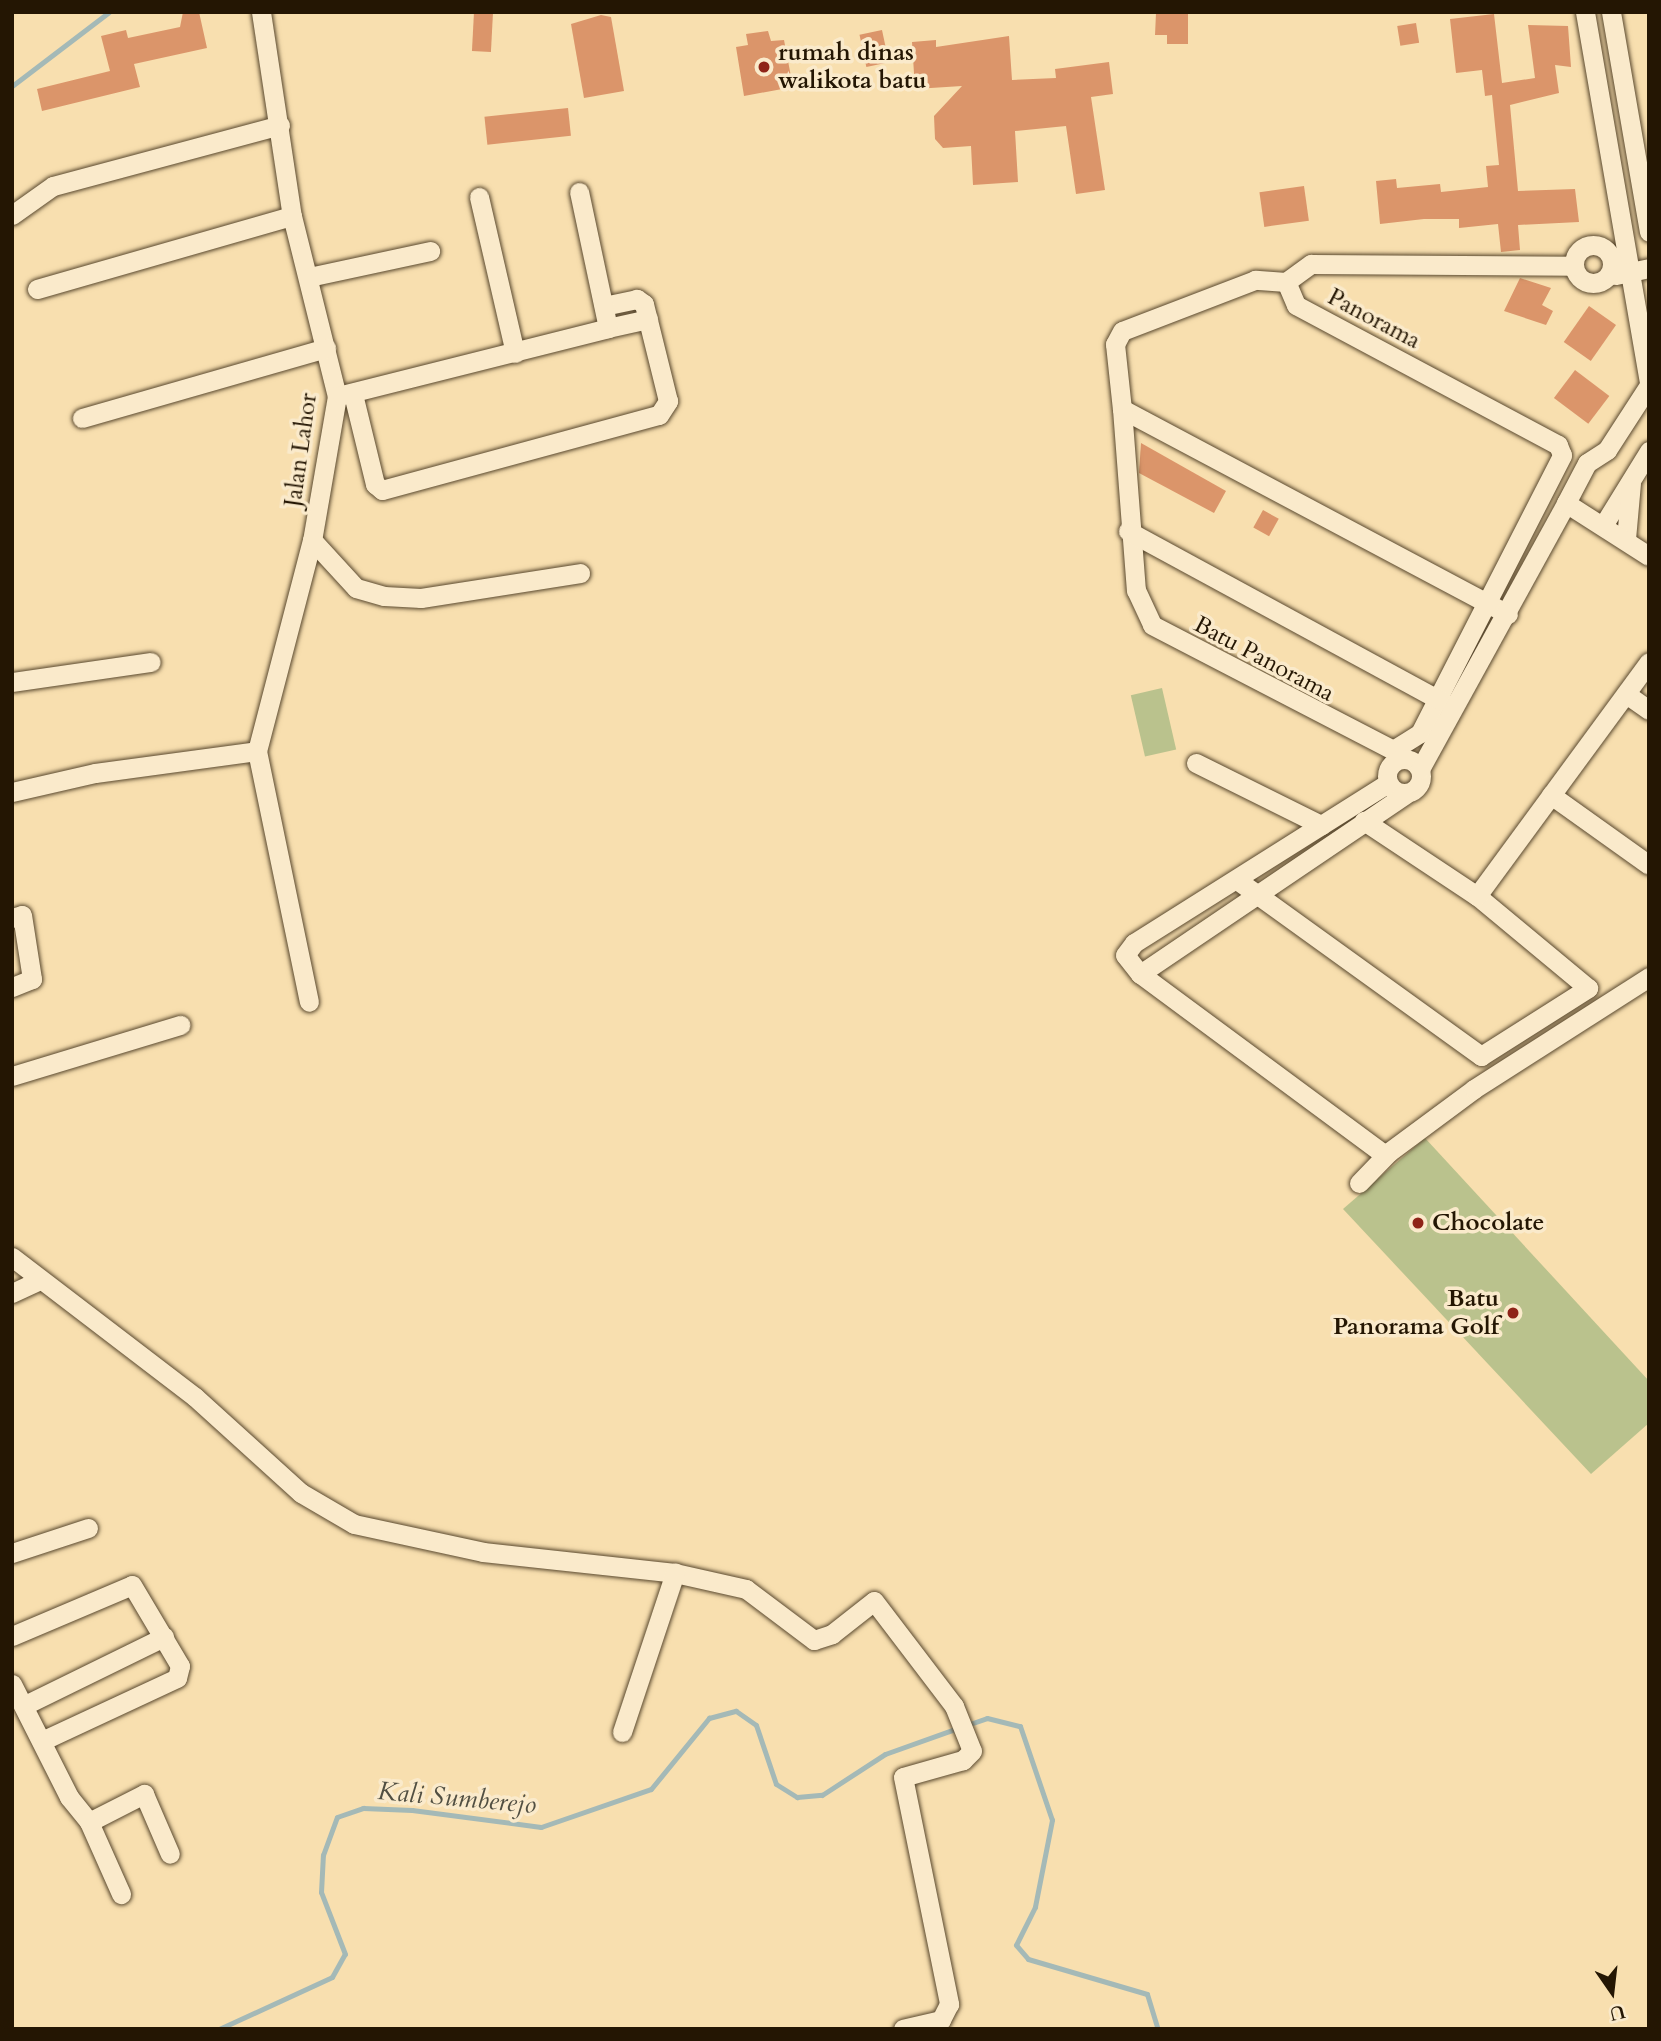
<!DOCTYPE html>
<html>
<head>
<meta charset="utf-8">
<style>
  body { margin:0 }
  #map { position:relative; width:1661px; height:2041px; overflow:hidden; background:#f8dfaf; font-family:Cardo,serif }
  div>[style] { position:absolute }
  .green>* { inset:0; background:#bac28d; transform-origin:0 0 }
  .stream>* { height:5px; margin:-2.5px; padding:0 2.5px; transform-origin:2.5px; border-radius:2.5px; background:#a4b9b7 }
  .building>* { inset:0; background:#db956a; transform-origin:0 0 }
  .roads { filter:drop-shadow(0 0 2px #59482e) drop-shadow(0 0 2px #59482e) }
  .minor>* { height:19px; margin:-9.5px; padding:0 9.5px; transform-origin:9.5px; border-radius:9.5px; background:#faeacb }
  .minor>.ring { margin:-9.5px; padding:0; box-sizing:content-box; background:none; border:19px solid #faeacb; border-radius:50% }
  .dots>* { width:19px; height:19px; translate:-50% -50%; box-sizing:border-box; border:4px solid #faeacb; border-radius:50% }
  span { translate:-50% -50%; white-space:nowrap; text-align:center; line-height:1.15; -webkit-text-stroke:7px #faeacb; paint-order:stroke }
  .poi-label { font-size:24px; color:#241603; font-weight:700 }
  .left { translate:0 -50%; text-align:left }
  .right { translate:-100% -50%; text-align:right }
  .street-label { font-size:24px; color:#241603 }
  .water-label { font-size:26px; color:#514f42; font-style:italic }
  .frame { position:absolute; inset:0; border:14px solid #241603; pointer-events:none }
  .north { position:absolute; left:1577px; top:1957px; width:70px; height:70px; -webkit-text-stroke:5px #faeacb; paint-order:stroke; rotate:166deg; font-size:19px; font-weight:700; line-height:28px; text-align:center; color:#241603 }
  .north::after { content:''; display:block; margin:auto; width:24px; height:32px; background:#241603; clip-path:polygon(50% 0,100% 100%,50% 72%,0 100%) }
</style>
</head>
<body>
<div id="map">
  <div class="green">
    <div style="left:1162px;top:688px;width:63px;height:32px;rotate:77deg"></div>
    <div style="clip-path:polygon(1425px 1138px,1649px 1381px,1649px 1423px,1591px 1474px,1343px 1209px)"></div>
  </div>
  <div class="stream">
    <div style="left:12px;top:86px;width:122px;rotate:-37.3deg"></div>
    <div style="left:967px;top:1725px;width:21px;rotate:-19deg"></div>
    <div style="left:987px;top:1718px;width:34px;rotate:14deg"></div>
    <div style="left:1020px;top:1726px;width:99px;rotate:71.2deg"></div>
    <div style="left:1052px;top:1820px;width:89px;rotate:101.1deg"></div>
    <div style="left:1035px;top:1907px;width:42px;rotate:116.6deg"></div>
    <div style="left:1016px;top:1945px;width:18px;rotate:49deg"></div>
    <div style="left:1028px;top:1959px;width:124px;rotate:16.4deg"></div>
    <div style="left:1147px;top:1994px;width:37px;rotate:73deg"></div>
    <div style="left:219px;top:2029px;width:124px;rotate:-24.7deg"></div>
    <div style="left:332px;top:1977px;width:26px;rotate:-61deg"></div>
    <div style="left:345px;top:1954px;width:66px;rotate:-111.2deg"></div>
    <div style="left:321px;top:1892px;width:37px;rotate:-87deg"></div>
    <div style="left:323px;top:1855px;width:40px;rotate:-69.8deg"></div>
    <div style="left:337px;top:1817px;width:28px;rotate:-19deg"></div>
    <div style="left:363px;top:1808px;width:49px;rotate:2.3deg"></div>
    <div style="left:412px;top:1810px;width:130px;rotate:7.5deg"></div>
    <div style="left:541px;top:1827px;width:116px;rotate:-19.1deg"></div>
    <div style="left:651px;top:1789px;width:92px;rotate:-50.8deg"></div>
    <div style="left:709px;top:1718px;width:28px;rotate:-15deg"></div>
    <div style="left:736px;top:1711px;width:24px;rotate:35deg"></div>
    <div style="left:756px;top:1725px;width:62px;rotate:71.3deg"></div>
    <div style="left:776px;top:1784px;width:25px;rotate:32deg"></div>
    <div style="left:797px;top:1797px;width:25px;rotate:-5deg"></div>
    <div style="left:822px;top:1795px;width:75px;rotate:-33.1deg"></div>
    <div style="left:885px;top:1754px;width:77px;rotate:-19.6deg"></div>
  </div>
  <div class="building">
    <div style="clip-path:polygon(183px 12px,199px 12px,207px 48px,134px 64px,140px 87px,42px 111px,37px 89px,110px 71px,101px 36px,126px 30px,128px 38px,180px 27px)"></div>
    <div style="left:474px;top:12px;width:19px;height:39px;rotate:3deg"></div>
    <div style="clip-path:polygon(1167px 12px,1188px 12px,1188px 44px,1167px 44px,1167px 35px,1155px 35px,1156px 13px)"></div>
    <div style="clip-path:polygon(1494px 14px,1502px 83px,1535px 78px,1528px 25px,1568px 26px,1571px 67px,1555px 65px,1559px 93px,1510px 105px,1518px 191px,1575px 189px,1579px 222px,1518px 225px,1520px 250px,1501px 252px,1498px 224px,1459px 228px,1459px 219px,1424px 219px,1380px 224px,1376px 181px,1396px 179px,1397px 188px,1440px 184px,1441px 192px,1488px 187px,1486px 166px,1499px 165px,1492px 95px,1485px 96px,1482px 70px,1456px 73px,1450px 19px)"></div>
    <div style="clip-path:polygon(601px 15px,611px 17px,624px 91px,584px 98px,571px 24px)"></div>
    <div style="left:1416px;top:23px;width:20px;height:19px;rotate:81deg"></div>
    <div style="left:882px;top:30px;width:33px;height:23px;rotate:78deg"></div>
    <div style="clip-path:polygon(768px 31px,771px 41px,784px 40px,793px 87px,744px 96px,736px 47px,748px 45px,746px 34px)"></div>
    <div style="clip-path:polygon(1009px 36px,1012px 80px,1056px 78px,1055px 69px,1109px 62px,1113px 94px,1091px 97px,1105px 190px,1076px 194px,1066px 126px,1015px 131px,1018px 182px,973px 185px,971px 146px,943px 148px,935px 139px,934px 116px,962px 86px,915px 89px,912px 42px,936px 40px,936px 47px)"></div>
    <div style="left:568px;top:108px;width:28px;height:84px;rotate:84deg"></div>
    <div style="left:1304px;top:186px;width:35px;height:45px;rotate:82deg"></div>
    <div style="clip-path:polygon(1520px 278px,1551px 288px,1542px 305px,1553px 311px,1546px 325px,1504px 311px)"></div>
    <div style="left:1589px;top:306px;width:33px;height:44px;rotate:35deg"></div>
    <div style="left:1575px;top:370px;width:43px;height:35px;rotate:37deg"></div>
    <div style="clip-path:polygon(1141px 443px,1226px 491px,1214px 513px,1139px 473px)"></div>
    <div style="left:1263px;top:510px;width:18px;height:20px;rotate:29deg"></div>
  </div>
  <div class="roads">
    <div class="minor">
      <div style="left:261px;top:12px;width:206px;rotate:81.4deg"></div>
      <div style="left:292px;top:216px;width:186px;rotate:76deg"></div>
      <div style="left:337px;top:396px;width:146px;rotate:99.8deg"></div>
      <div style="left:312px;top:540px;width:218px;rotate:104.6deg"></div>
      <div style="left:257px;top:751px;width:256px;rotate:78.3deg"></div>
      <div style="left:1585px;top:12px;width:377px;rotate:80.2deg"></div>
      <div style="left:1611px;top:12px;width:223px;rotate:80.2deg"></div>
      <div style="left:479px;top:197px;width:160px;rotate:77deg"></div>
      <div style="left:12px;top:215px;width:50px;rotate:-35.3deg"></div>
      <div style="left:53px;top:186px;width:235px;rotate:-15deg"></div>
      <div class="ring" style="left:1574px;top:245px;width:19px;height:19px"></div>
      <div style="left:1616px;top:275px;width:34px;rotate:-12deg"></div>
      <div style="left:309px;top:277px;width:124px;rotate:-12.1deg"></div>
      <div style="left:1286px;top:282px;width:31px;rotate:-176deg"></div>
      <div style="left:1255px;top:280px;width:142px;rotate:159deg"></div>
      <div style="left:1122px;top:331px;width:15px;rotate:118deg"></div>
      <div style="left:1115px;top:344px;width:65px;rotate:83.9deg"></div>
      <div style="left:1122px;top:409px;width:437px;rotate:28deg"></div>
      <div style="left:37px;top:289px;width:265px;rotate:-16deg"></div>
      <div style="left:608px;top:328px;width:41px;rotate:-12.7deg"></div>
      <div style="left:353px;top:394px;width:93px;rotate:76.3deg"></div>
      <div style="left:375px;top:484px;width:9px;rotate:41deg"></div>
      <div style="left:382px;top:490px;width:287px;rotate:-15.2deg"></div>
      <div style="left:659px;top:415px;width:17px;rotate:-57deg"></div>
      <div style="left:668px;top:401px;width:100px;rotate:-103.9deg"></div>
      <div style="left:644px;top:304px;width:9px;rotate:-144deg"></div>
      <div style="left:637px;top:299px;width:34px;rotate:168deg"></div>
      <div style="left:342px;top:395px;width:274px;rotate:-14.1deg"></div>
      <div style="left:608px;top:328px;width:139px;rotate:-102deg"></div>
      <div style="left:1122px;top:409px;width:182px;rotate:85.6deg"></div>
      <div style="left:1136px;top:590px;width:38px;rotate:65deg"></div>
      <div style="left:1152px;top:625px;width:271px;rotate:27.4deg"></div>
      <div style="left:1393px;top:750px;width:32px;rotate:-32deg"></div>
      <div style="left:1420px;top:733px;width:312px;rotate:-62.9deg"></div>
      <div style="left:1562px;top:455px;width:11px;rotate:-112deg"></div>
      <div style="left:1558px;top:445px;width:297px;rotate:-151.9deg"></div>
      <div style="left:1296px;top:305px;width:25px;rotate:-113deg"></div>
      <div style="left:1286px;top:282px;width:31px;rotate:-36deg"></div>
      <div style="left:1311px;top:264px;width:263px;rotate:0.4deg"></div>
      <div style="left:82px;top:418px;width:254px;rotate:-16deg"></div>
      <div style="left:1566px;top:503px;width:45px;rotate:-62.3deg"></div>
      <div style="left:1587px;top:463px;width:24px;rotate:-33deg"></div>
      <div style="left:1607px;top:450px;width:77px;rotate:-57.1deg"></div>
      <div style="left:1604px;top:524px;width:86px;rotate:-58.3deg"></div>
      <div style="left:1128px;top:531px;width:363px;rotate:28.5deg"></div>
      <div style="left:1626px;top:539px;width:56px;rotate:-84.9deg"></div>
      <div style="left:312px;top:540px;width:65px;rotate:47.5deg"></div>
      <div style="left:356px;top:588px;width:29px;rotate:16deg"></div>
      <div style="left:384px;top:596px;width:37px;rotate:3deg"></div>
      <div style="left:421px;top:598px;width:161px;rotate:-8.9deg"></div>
      <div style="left:12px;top:682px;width:140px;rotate:-8.2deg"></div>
      <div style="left:1626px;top:694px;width:28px;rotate:35deg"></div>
      <div class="ring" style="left:1387px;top:759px;width:15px;height:15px"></div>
      <div style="left:1196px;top:763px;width:140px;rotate:26.4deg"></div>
      <div style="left:1420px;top:769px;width:303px;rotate:-61.2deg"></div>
      <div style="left:1566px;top:503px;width:98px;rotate:32.6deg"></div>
      <div style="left:12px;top:792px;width:85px;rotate:-12.9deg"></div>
      <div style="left:95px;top:773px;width:163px;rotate:-7.7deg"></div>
      <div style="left:1551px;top:795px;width:120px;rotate:35.5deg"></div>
      <div style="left:1237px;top:880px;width:301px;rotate:35.8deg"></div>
      <div style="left:1481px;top:1056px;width:127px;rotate:-32.4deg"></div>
      <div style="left:1588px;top:988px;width:144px;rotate:-140.3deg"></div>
      <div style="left:1477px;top:896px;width:136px;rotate:-146.4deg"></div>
      <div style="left:1477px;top:896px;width:290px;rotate:-53.7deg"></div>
      <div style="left:12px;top:918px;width:10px;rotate:-17deg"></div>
      <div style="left:22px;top:915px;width:65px;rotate:81.1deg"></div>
      <div style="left:32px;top:979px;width:22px;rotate:158deg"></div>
      <div style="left:1140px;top:974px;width:321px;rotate:-34.1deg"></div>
      <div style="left:12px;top:1076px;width:176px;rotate:-16.9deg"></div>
      <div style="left:1385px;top:1155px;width:305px;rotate:-143.5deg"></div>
      <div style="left:1140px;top:974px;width:24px;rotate:-128deg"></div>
      <div style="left:1125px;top:955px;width:15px;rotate:-53deg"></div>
      <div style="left:1134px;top:943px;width:300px;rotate:-32.2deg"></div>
      <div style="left:1359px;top:1183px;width:43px;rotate:-45.9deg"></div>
      <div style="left:1389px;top:1152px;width:106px;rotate:-36.5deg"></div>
      <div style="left:1474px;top:1089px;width:208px;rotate:-32.6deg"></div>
      <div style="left:12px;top:1257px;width:230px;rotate:37.4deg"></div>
      <div style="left:195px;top:1397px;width:143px;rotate:42.2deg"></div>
      <div style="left:301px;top:1493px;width:61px;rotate:30.3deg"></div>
      <div style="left:354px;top:1524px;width:132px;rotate:12.2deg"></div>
      <div style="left:483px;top:1552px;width:193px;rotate:6.2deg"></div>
      <div style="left:675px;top:1573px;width:73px;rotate:12.7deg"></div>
      <div style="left:746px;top:1589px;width:85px;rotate:36.9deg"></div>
      <div style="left:814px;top:1640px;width:19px;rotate:-18deg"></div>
      <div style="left:832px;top:1634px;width:53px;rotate:-38.2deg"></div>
      <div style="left:874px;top:1601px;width:132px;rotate:52.7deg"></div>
      <div style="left:954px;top:1706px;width:48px;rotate:68.2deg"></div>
      <div style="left:972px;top:1751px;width:13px;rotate:135deg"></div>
      <div style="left:963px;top:1760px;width:62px;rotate:164.2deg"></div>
      <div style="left:903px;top:1777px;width:232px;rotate:78.5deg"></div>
      <div style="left:949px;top:2004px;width:18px;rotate:117deg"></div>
      <div style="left:941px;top:2020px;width:39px;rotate:167deg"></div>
      <div style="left:12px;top:1293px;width:31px;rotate:-25deg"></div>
      <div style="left:12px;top:1553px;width:80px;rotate:-18.2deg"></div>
      <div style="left:12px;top:1636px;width:130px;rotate:-23deg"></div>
      <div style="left:132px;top:1585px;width:94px;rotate:59.3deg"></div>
      <div style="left:180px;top:1666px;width:12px;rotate:104deg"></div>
      <div style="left:177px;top:1678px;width:149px;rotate:155deg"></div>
      <div style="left:12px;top:1684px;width:127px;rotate:63.2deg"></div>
      <div style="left:69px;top:1797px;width:32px;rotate:51deg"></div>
      <div style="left:89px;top:1822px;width:62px;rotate:-27deg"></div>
      <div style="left:144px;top:1794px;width:65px;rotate:66.6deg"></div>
      <div style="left:25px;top:1705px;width:155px;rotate:-26.1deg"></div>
      <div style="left:622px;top:1732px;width:168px;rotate:-71.6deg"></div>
      <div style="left:89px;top:1822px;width:79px;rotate:66deg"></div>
    </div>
  </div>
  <div class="dots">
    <div style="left:764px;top:67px;background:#8f2418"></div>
    <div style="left:1418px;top:1223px;background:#8f2418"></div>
    <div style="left:1513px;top:1313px;background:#8f2418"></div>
  </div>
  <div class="poi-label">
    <span class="left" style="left:778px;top:67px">rumah dinas<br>walikota batu</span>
    <span class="left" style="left:1432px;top:1223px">Chocolate</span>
    <span class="right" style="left:1499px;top:1313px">Batu<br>Panorama Golf</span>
  </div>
  <div class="street-label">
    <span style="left:1374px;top:319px;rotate:28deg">Panorama</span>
    <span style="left:301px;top:450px;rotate:-82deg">Jalan Lahor</span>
    <span style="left:1264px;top:659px;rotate:28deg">Batu Panorama</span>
  </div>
  <div class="water-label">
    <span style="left:457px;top:1798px;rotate:5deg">Kali Sumberejo</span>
  </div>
  <div class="frame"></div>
  <div class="north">U</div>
</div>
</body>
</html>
